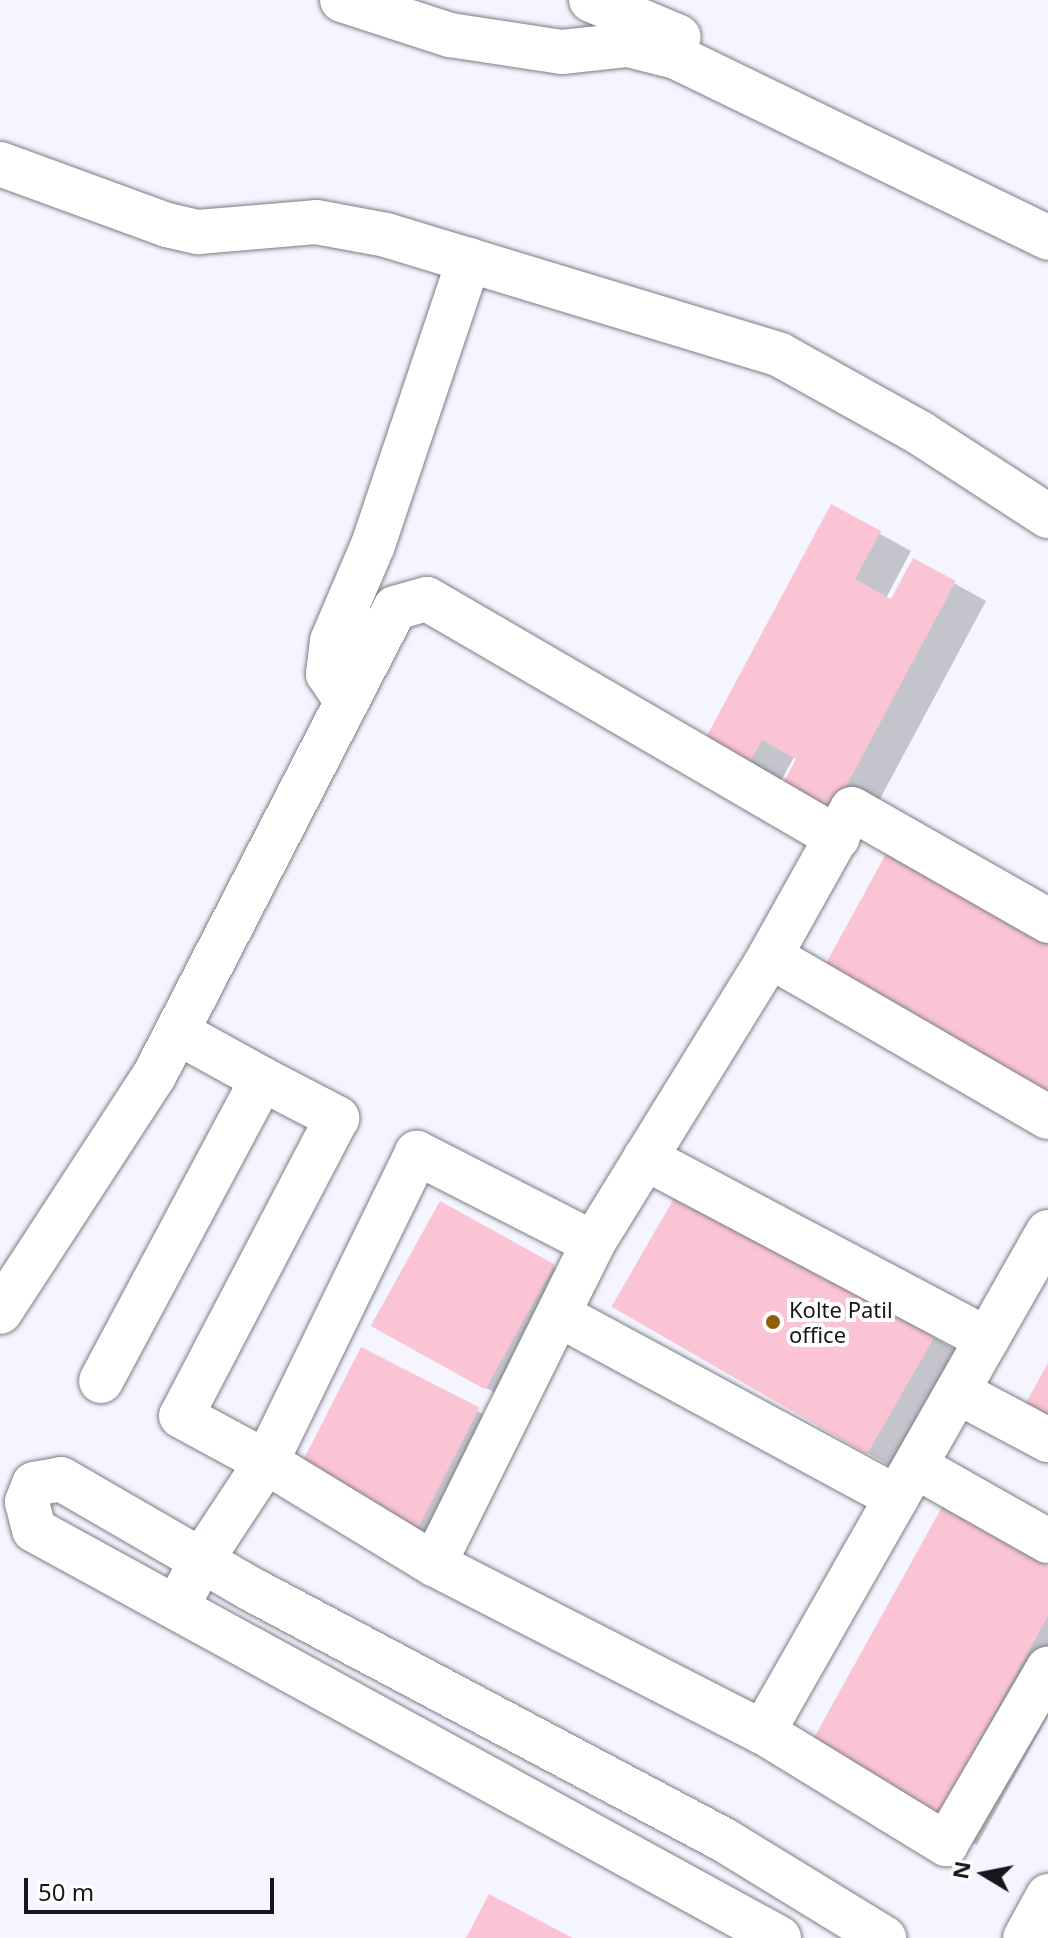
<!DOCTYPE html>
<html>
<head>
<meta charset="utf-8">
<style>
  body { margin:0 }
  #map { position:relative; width:1048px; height:1938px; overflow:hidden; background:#f4f5ff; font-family:"Noto Sans",sans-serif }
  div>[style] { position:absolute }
  .shadow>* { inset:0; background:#0003; transform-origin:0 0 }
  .building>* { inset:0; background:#fbc4d5; transform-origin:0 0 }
  .roads { filter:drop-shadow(0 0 2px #7c7d86) drop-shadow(0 0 2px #7c7d86) }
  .minor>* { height:44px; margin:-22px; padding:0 22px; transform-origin:22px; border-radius:22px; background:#fff }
  .dots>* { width:22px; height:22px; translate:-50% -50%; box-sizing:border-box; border:4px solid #fff; border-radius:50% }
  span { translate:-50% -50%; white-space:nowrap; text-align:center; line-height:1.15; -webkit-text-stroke:8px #fff; paint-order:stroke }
  .poi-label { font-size:22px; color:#17171b }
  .left { translate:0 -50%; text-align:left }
  .north { position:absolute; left:944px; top:1834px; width:80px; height:80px; -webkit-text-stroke:6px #fff; paint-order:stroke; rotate:280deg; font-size:22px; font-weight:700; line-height:32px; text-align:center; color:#17171b }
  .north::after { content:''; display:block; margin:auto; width:28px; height:36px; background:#17171b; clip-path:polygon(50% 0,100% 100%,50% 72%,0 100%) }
  .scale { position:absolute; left:24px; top:1878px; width:250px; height:36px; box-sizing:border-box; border:4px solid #17171b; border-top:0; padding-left:10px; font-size:24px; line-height:28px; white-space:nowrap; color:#17171b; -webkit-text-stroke:6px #fff; paint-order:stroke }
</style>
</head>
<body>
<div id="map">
  <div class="shadow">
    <div style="clip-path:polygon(831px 507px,911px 551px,886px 598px,892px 602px,914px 561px,986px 601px,859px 838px,799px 759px,794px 757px,779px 785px,736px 762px)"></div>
    <div style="left:680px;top:1191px;width:342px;height:133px;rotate:30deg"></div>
    <div style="clip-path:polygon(440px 1204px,596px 1290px,531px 1412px,417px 1351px)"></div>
    <div style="clip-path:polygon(362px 1350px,521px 1434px,458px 1555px,343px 1495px)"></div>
    <div style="clip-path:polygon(1048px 1569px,1048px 1716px,977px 1845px,851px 1776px)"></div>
  </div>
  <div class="building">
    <div style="clip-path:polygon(831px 504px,881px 531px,855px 579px,891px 599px,913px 558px,956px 581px,827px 822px,777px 795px,796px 759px,762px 740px,746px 769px,702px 745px)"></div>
    <div style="clip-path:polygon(888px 850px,1048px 939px,1048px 1095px,823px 969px)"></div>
    <div style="left:680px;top:1188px;width:295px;height:137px;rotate:30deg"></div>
    <div style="left:440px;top:1201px;width:131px;height:143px;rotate:29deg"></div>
    <div style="left:361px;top:1347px;width:133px;height:139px;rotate:27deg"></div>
    <div style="clip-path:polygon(1048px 1363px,1048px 1424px,1022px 1410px)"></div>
    <div style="clip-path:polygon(942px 1507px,1048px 1566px,1048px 1616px,934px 1823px,806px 1752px)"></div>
    <div style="clip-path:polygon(489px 1894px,573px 1938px,466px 1938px)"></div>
  </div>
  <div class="roads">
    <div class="minor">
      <div style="left:342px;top:0;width:114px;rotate:18deg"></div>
      <div style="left:450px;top:35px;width:113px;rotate:8.6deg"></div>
      <div style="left:562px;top:52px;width:66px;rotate:-6.1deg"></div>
      <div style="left:628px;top:45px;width:49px;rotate:14deg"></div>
      <div style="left:676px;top:57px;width:414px;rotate:25.9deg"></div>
      <div style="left:591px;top:0;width:95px;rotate:22.8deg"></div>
      <div style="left:0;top:164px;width:178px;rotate:20.1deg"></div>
      <div style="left:167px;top:225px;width:32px;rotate:13deg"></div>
      <div style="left:198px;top:232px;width:118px;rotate:-4.8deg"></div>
      <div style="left:316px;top:222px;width:71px;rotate:10.5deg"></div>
      <div style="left:386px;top:235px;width:412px;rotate:16.9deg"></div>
      <div style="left:780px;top:355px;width:160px;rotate:29.1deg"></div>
      <div style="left:920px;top:433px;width:153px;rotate:33deg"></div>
      <div style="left:347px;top:702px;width:34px;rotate:-124deg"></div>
      <div style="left:328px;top:674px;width:33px;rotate:-83deg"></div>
      <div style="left:332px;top:641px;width:104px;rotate:-66.9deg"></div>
      <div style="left:373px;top:545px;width:301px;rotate:-71.4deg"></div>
      <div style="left:770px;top:956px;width:168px;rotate:-60.8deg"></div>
      <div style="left:852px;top:809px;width:226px;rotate:29.7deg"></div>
      <div style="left:177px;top:1032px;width:97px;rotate:28.9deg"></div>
      <div style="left:645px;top:1158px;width:387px;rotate:27.9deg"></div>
      <div style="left:1048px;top:1232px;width:576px;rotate:119.68deg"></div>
      <div style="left:763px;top:1732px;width:215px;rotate:31.5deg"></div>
      <div style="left:946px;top:1844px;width:203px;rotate:-59.8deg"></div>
      <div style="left:593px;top:1243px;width:337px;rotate:-58.3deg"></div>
      <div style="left:770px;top:956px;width:321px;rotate:30.1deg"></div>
      <div style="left:0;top:1312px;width:282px;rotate:-56.9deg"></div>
      <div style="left:154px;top:1076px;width:526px;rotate:-62.75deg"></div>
      <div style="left:395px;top:608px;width:33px;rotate:-16deg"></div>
      <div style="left:427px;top:599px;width:475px;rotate:30.2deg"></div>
      <div style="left:559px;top:1315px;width:384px;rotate:28.4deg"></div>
      <div style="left:101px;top:1381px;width:342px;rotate:-61.9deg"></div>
      <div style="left:262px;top:1079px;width:85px;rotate:27.5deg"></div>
      <div style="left:337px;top:1118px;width:336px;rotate:117.6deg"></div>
      <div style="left:181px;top:1416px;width:97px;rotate:28.4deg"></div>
      <div style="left:266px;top:1462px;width:197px;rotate:31.3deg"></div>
      <div style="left:434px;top:1564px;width:358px;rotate:-63.6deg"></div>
      <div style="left:593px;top:1243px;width:198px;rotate:-152.9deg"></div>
      <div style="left:417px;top:1153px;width:344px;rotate:116deg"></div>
      <div style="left:266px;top:1462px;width:116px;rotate:123.4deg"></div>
      <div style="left:202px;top:1559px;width:54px;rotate:117.5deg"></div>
      <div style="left:958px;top:1392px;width:102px;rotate:28.1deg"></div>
      <div style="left:917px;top:1467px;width:150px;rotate:29.5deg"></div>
      <div style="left:434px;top:1564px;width:369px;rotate:27.1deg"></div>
      <div style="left:779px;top:1938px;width:849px;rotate:-151.29deg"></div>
      <div style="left:34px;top:1530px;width:29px;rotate:-104deg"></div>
      <div style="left:27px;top:1502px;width:19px;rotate:-69deg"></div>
      <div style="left:34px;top:1484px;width:27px;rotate:-10deg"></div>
      <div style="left:61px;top:1479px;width:220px;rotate:30.1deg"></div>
      <div style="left:251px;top:1589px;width:535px;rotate:27.95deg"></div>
      <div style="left:724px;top:1840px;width:188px;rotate:31.5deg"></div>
      <div style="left:1025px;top:1938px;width:48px;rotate:-61.3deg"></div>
    </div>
  </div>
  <div class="dots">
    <div style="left:773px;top:1322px;background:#8e6009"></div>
  </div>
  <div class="poi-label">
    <span class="left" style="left:789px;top:1322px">Kolte Patil<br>office</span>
  </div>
  <div class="north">N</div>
  <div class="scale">50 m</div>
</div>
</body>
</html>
